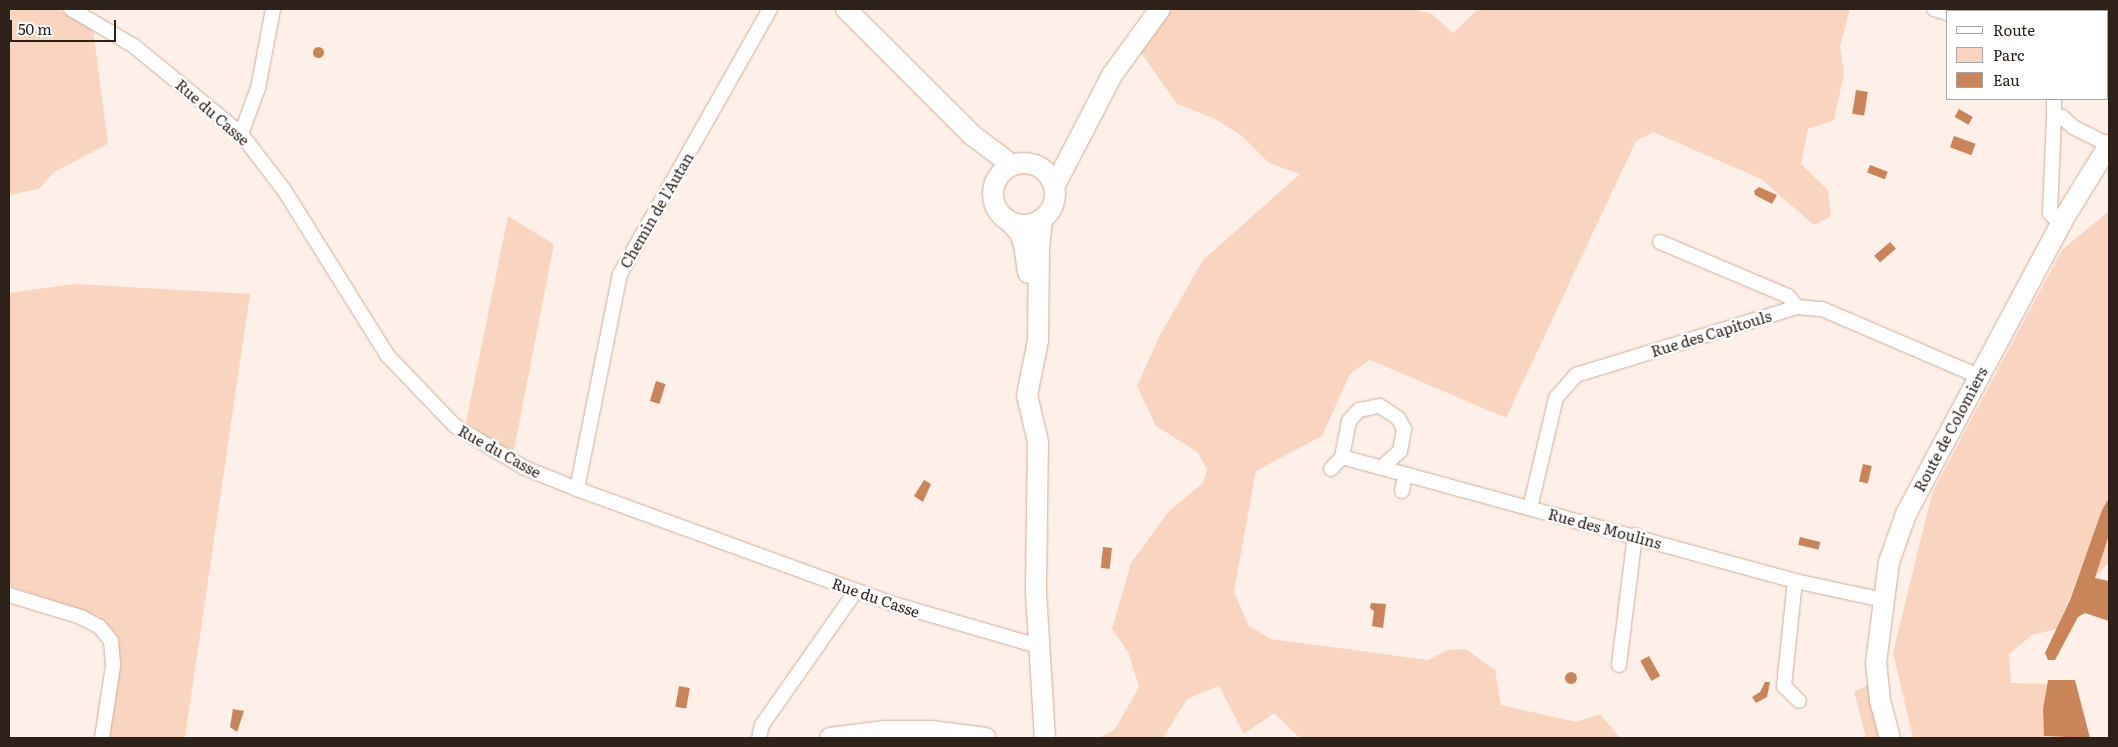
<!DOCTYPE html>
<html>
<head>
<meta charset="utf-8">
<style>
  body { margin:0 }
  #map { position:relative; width:2118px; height:747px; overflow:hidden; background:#fef0e8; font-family:Literata,serif }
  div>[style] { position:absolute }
  .green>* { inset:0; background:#f9d5bf }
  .water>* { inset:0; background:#c98559; transform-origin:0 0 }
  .round { border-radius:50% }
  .roads { filter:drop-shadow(0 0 1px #cead9a) drop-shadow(0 0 1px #cead9a) }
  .street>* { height:14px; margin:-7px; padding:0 7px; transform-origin:7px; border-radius:7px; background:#fff }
  .secondary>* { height:20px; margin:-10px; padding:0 10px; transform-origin:10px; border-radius:10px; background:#fff }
  .secondary>.ring { margin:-10px; padding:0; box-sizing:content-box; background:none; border:20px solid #fff; border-radius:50% }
  span { translate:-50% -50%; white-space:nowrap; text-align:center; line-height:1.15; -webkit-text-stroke:5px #fff; paint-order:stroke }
  .street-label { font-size:15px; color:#2d2119 }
  .frame { position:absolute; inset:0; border:10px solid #2d2119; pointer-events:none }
  .legend { position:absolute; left:1946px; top:10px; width:162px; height:90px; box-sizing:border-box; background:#fff; border:1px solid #aba6a3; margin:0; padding:6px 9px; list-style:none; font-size:15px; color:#2d2119 }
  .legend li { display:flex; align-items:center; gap:10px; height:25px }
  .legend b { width:25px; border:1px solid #aba6a3 }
  .scale { position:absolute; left:10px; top:20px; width:106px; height:22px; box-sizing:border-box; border:2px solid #2d2119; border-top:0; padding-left:6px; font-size:15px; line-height:18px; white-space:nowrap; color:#2d2119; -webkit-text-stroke:4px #fff; paint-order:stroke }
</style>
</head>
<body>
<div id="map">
  <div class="green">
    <div style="clip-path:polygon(9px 9px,58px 9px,93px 29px,108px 144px,54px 172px,39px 189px,9px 195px)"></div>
    <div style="clip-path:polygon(1166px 9px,1414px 9px,1432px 14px,1453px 33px,1478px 9px,1850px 9px,1840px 46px,1844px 74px,1834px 120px,1808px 129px,1801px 164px,1828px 190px,1831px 216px,1814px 225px,1761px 179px,1653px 132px,1636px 141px,1506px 418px,1370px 360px,1350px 374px,1322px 436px,1256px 471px,1234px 592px,1249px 626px,1271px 639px,1428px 660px,1447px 650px,1466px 649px,1495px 670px,1501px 705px,1576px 722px,1600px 714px,1620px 738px,1300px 738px,1274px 713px,1244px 734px,1219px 686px,1187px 699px,1163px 738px,1099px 738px,1115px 729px,1139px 687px,1128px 652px,1112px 629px,1131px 563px,1169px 511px,1203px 483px,1207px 469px,1197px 452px,1156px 426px,1137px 386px,1159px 337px,1203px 260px,1300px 174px,1269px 163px,1242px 136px,1215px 119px,1177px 104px,1137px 47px)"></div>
    <div style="clip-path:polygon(2109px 211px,2109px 498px,2057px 629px,2032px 635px,2009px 654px,2011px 683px,2047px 684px,2043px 709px,2044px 736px,2050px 738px,1913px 738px,1893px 653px,1932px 493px,2062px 250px)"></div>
    <div style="clip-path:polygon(508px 216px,554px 244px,514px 450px,495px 444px,466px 422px)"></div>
    <div style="clip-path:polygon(75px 284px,250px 294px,185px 738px,107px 738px,120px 652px,113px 631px,99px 616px,9px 586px,9px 293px)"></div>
    <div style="clip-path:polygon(2109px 535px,2109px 562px,2095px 578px)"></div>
    <div style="clip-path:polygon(1872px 683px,1870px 700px,1880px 738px,1866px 738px,1854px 692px)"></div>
  </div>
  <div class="water">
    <div class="round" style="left:312.5px;top:46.5px;width:11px;height:11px"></div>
    <div style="left:1856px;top:90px;width:12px;height:24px;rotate:9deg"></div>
    <div style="left:1959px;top:109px;width:16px;height:9px;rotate:30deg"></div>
    <div style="left:1954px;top:136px;width:23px;height:12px;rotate:20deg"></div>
    <div style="left:1870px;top:165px;width:19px;height:8px;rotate:21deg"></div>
    <div style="clip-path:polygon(1759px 187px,1777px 195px,1772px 204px,1755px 195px,1754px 191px)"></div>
    <div style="left:1890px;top:242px;width:9px;height:21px;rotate:49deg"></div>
    <div style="left:656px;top:381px;width:10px;height:21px;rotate:17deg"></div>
    <div style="left:1863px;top:464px;width:9px;height:18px;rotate:13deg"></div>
    <div style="clip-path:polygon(924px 480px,931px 484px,923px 502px,914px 496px)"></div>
    <div style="clip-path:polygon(2109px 498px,2109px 535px,2095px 578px,2109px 581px,2109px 621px,2085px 613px,2078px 617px,2055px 660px,2048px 660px,2045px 653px,2070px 600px,2102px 510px)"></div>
    <div style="left:1800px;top:537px;width:21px;height:8px;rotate:14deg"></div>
    <div style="left:1103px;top:547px;width:9px;height:21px;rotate:6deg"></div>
    <div style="clip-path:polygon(1371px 603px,1386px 604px,1383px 628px,1372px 626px,1374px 611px,1370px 608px)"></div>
    <div style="left:1649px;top:656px;width:23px;height:10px;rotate:61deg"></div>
    <div class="round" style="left:1565px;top:672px;width:12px;height:12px"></div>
    <div style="clip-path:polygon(2048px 680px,2075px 680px,2090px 738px,2044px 736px,2043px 709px)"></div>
    <div style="clip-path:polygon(1765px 682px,1770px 682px,1767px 697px,1756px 703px,1752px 697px,1760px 692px)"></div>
    <div style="left:679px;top:686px;width:11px;height:21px;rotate:10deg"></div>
    <div style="clip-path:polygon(233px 709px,244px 711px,237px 732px,230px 727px)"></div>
  </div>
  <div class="roads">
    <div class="street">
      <div style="left:71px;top:9px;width:73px;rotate:30.4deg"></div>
      <div style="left:134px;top:46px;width:139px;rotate:39.4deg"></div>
      <div style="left:241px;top:134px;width:71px;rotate:52.5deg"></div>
      <div style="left:284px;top:190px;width:195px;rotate:58deg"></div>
      <div style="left:387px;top:355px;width:98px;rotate:46.2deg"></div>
      <div style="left:455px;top:426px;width:82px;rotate:31deg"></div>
      <div style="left:525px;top:468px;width:56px;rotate:22deg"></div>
      <div style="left:577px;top:489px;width:333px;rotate:20deg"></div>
      <div style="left:890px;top:603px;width:147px;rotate:16.2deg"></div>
      <div style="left:1934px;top:9px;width:14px;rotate:17deg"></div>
      <div style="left:2060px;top:11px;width:2px;rotate:-63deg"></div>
      <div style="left:2054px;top:116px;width:17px;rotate:-90deg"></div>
      <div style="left:241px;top:134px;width:49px;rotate:-69.7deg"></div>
      <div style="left:258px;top:88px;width:80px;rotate:-79.2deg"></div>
      <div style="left:2061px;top:225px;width:16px;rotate:-133deg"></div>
      <div style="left:2050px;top:213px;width:97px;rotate:-87.6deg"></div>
      <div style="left:2054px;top:116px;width:8px;rotate:7deg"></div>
      <div style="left:2062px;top:117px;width:15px;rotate:42deg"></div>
      <div style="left:2073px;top:127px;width:40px;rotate:26.6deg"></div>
      <div style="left:1660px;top:242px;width:139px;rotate:22.9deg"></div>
      <div style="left:1788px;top:296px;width:14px;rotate:51deg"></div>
      <div style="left:1342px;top:457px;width:37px;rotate:-79deg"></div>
      <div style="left:1349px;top:421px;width:15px;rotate:-48deg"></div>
      <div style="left:1359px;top:410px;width:21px;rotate:-11deg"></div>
      <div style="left:1380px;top:406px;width:22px;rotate:34deg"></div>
      <div style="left:1398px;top:418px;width:13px;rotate:61deg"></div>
      <div style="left:1404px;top:429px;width:22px;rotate:100deg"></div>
      <div style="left:1400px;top:451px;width:24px;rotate:138deg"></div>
      <div style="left:1331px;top:469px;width:16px;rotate:-47deg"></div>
      <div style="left:1342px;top:457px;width:470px;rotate:15.3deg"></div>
      <div style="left:1795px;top:581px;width:91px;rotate:12.1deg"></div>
      <div style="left:577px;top:489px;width:219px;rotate:-78.7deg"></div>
      <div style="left:620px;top:274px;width:305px;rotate:-60.5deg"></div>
      <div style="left:1402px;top:491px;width:15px;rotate:-79deg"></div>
      <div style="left:1530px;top:508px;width:113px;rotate:-76.7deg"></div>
      <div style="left:1556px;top:398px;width:30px;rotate:-49deg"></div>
      <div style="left:1576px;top:375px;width:231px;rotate:-17.1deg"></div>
      <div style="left:1797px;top:307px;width:25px;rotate:5deg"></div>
      <div style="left:1822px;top:309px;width:170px;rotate:23.2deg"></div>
      <div style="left:1795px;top:581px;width:106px;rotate:96deg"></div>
      <div style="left:1784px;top:686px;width:21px;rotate:45deg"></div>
      <div style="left:9px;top:595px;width:75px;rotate:17deg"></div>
      <div style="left:81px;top:617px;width:21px;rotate:28deg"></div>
      <div style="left:100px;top:627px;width:18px;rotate:52deg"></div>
      <div style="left:111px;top:641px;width:25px;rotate:85deg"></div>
      <div style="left:113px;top:666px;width:73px;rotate:98.7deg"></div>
      <div style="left:1619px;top:665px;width:131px;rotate:-83deg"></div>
      <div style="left:759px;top:738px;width:13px;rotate:-77deg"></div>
      <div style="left:762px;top:725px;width:164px;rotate:-55deg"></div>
    </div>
    <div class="secondary">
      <div style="left:846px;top:9px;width:178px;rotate:45deg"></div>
      <div style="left:972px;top:135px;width:50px;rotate:36.9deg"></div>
      <div class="ring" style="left:993px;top:163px;width:42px;height:42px"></div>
      <div style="left:1054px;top:187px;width:126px;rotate:-62.6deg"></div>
      <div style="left:1112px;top:75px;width:82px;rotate:-54deg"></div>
      <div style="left:1042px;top:220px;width:28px;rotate:96deg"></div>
      <div style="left:1039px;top:248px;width:93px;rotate:90.6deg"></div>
      <div style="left:1038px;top:341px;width:55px;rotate:101.5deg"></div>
      <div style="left:1027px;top:395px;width:48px;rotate:76.8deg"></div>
      <div style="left:1038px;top:442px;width:150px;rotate:90.8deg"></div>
      <div style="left:1036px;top:592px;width:146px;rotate:86.5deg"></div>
      <div style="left:1011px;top:223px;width:13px;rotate:48deg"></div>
      <div style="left:1020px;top:233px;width:12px;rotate:70deg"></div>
      <div style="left:1024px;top:244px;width:29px;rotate:82deg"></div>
      <div style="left:830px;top:738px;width:54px;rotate:-7.4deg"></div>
      <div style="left:884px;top:731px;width:48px"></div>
      <div style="left:932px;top:731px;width:54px;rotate:7.4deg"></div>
      <div style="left:1890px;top:738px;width:39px;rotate:-105deg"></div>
      <div style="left:1880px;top:700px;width:37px;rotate:-96deg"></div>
      <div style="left:1876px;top:663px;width:102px;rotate:-82.7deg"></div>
      <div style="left:1889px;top:562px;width:51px;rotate:-70.5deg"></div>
      <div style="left:1906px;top:514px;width:341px;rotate:-61.9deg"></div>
      <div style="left:2067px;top:213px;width:80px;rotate:-58.3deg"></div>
    </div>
  </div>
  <div class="street-label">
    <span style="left:213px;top:112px;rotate:41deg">Rue du Casse</span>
    <span style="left:656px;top:210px;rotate:-60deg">Chemin de l'Autan</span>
    <span style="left:1711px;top:333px;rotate:-17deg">Rue des Capitouls</span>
    <span style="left:1950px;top:429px;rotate:-62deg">Route de Colomiers</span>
    <span style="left:500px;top:451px;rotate:29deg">Rue du Casse</span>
    <span style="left:1605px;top:528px;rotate:15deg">Rue des Moulins</span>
    <span style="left:876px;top:597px;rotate:19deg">Rue du Casse</span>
  </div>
  <div class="frame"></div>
  <ul class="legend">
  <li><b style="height:6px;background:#fff"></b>Route</li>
  <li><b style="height:14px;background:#f9d5bf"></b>Parc</li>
  <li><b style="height:14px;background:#c98559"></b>Eau</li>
  </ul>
  <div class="scale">50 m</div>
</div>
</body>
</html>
